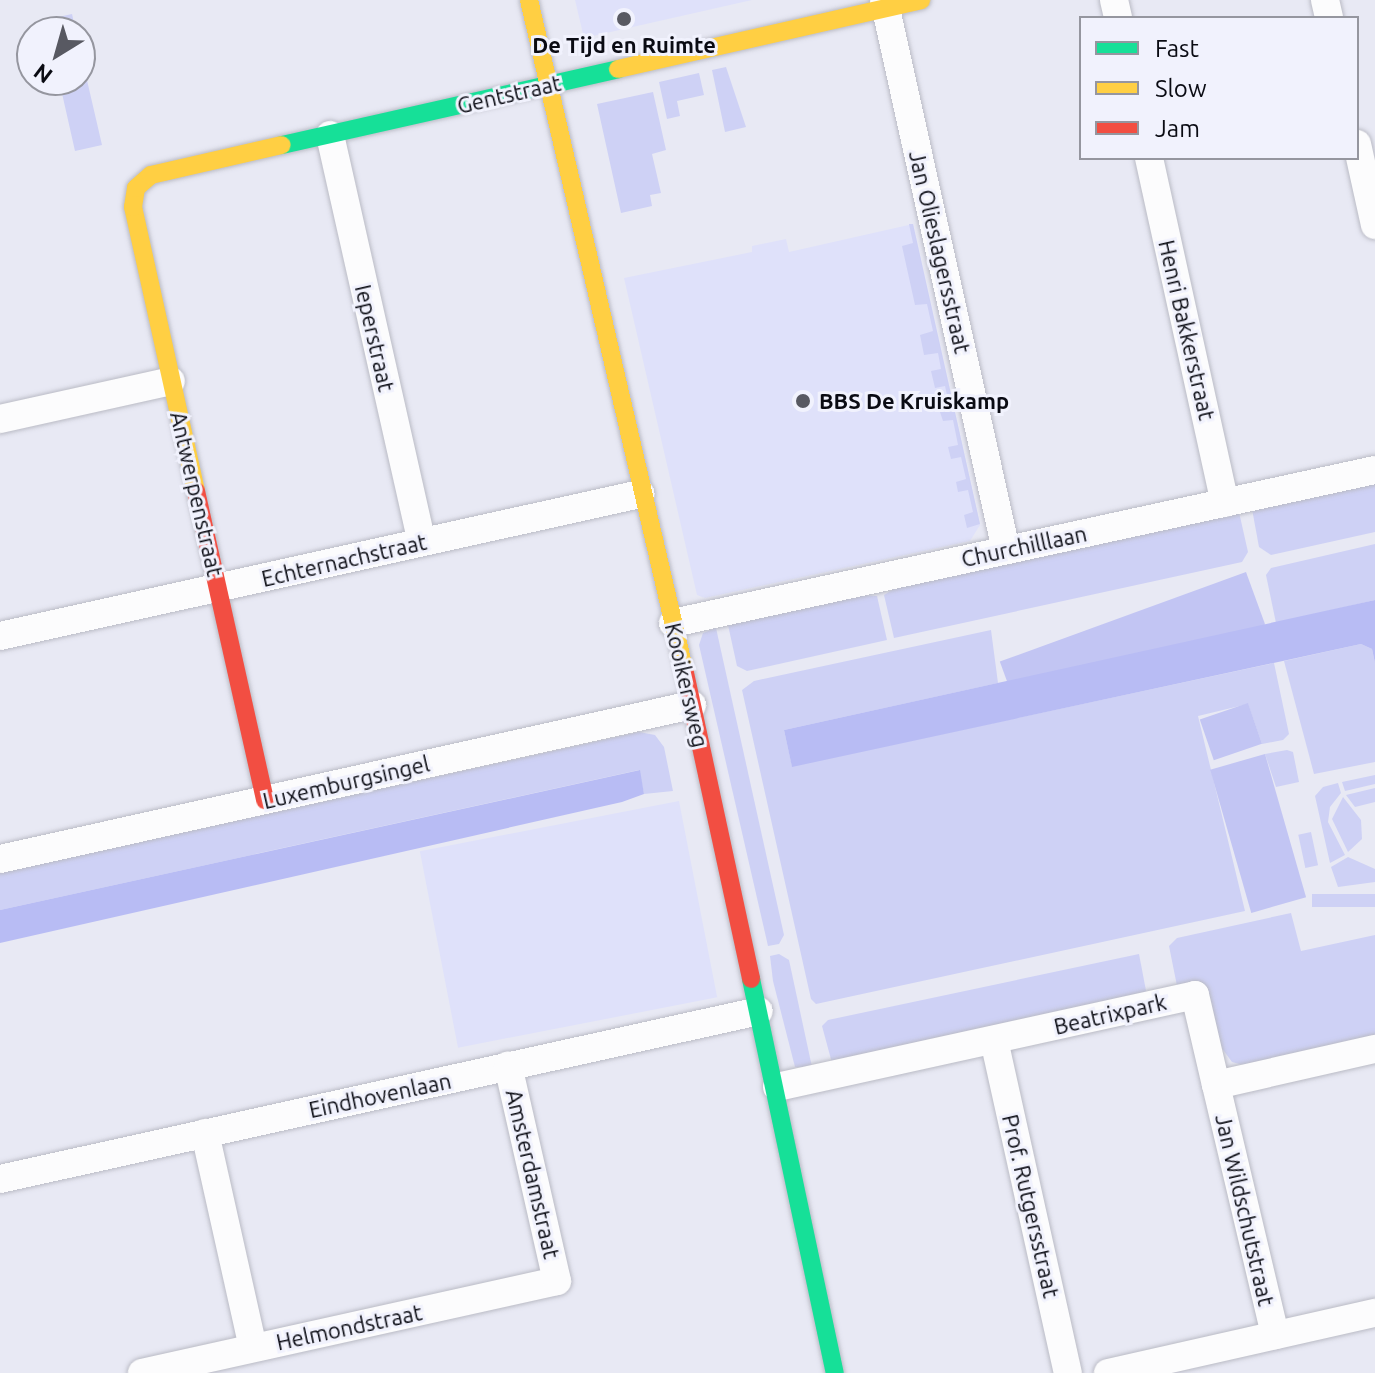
<!DOCTYPE html>
<html>
<head>
<meta charset="utf-8">
<style>
  body { margin:0 }
  #map { position:relative; width:1375px; height:1373px; overflow:hidden; background:#e8e9f4; font-family:Ubuntu,sans-serif }
  div>[style] { position:absolute }
  .built>* { inset:0; background:#dfe1fa; transform-origin:0 0 }
  .green>* { inset:0; background:#ced1f5; transform-origin:0 0 }
  .forest>* { inset:0; background:#c2c5f3; transform-origin:0 0 }
  .water>* { inset:0; background:#b8bcf4 }
  .roads { filter:drop-shadow(0 0 2px #babbc5) drop-shadow(0 0 2px #babbc5) }
  .street>* { height:28px; margin:-14px; padding:0 14px; transform-origin:14px; border-radius:14px; background:#fcfcfd }
  .fast>* { height:18px; margin:-9px; padding:0 9px; transform-origin:9px; border-radius:9px; background:#16e098 }
  .slow>* { height:18px; margin:-9px; padding:0 9px; transform-origin:9px; border-radius:9px; background:#ffcf43 }
  .jam>* { height:18px; margin:-9px; padding:0 9px; transform-origin:9px; border-radius:9px; background:#f24e42 }
  .dots>* { width:22px; height:22px; translate:-50% -50%; box-sizing:border-box; border:4px solid #f1f2fd; border-radius:50% }
  span { translate:-50% -50%; white-space:nowrap; text-align:center; line-height:1.15; -webkit-text-stroke:6px #f1f2fd; paint-order:stroke }
  .poi-label { font-size:22px; color:#0a0b13; font-weight:700 }
  .left { translate:0 -50%; text-align:left }
  .street-label { font-size:22px; color:#0a0b13 }
  .legend { position:absolute; left:1079px; top:16px; width:280px; height:144px; box-sizing:border-box; background:#f1f2fd; border:2px solid #95969f; margin:0; padding:10px 14px; list-style:none; font-size:24px; color:#0a0b13 }
  .legend li { display:flex; align-items:center; gap:16px; height:40px }
  .legend b { width:40px; border:2px solid #95969f }
  .north { position:absolute; left:16px; top:16px; width:80px; height:80px; box-sizing:border-box; background:#f1f2fd; border:2px solid #95969f; border-radius:50%; rotate:217deg; font-size:22px; font-weight:700; line-height:32px; text-align:center; color:#0a0b13 }
  .north::after { content:''; display:block; margin:auto; width:28px; height:36px; background:#585962; clip-path:polygon(50% 0,100% 100%,50% 72%,0 100%) }
</style>
</head>
<body>
<div id="map">
  <div class="built">
    <div style="clip-path:polygon(575px 0,752px 0,584px 38px)"></div>
    <div style="clip-path:polygon(913px 224px,980px 525px,970px 541px,705px 598px,697px 595px,624px 278px,752px 252px,752px 246px,786px 239px,789px 252px)"></div>
    <div style="left:679px;top:801px;width:200px;height:264px;rotate:79deg"></div>
  </div>
  <div class="green">
    <div style="clip-path:polygon(72px 14px,76px 32px,48px 32px,45px 20px)"></div>
    <div style="clip-path:polygon(80px 50px,102px 145px,75px 151px,59px 80px,80px 80px)"></div>
    <div style="clip-path:polygon(726px 67px,746px 127px,725px 132px,712px 70px)"></div>
    <div style="clip-path:polygon(699px 73px,704px 95px,677px 101px,680px 116px,667px 119px,659px 82px)"></div>
    <div style="clip-path:polygon(653px 92px,666px 150px,652px 154px,661px 193px,650px 195px,652px 206px,621px 213px,597px 104px)"></div>
    <div style="clip-path:polygon(909px 224px,913px 224px,980px 524px,967px 528px,964px 515px,973px 512px,968px 490px,958px 492px,956px 482px,966px 479px,961px 457px,951px 459px,948px 447px,958px 445px,953px 420px,943px 421px,940px 412px,950px 409px,945px 386px,935px 388px,931px 371px,941px 369px,938px 353px,924px 355px,920px 335px,933px 331px,927px 304px,915px 305px,902px 246px,913px 243px)"></div>
    <div style="clip-path:polygon(1375px 481px,1375px 532px,1271px 555px,1259px 547px,1252px 509px)"></div>
    <div style="clip-path:polygon(1239px 512px,1248px 552px,1242px 562px,894px 638px,884px 595px,897px 587px)"></div>
    <div style="clip-path:polygon(1375px 544px,1375px 600px,1276px 623px,1266px 575px,1271px 568px)"></div>
    <div style="clip-path:polygon(860px 595px,877px 596px,887px 640px,747px 671px,737px 666px,728px 625px)"></div>
    <div style="clip-path:polygon(716px 628px,784px 935px,779px 944px,768px 946px,699px 645px,703px 633px)"></div>
    <div style="clip-path:polygon(991px 630px,998px 683px,784px 730px,792px 766px,1274px 663px,1289px 734px,1283px 740px,1262px 744px,1248px 704px,1198px 716px,1245px 911px,816px 1004px,811px 999px,742px 690px,754px 681px)"></div>
    <div style="clip-path:polygon(1361px 644px,1372px 649px,1375px 663px,1375px 762px,1314px 774px,1284px 661px)"></div>
    <div style="clip-path:polygon(639px 732px,655px 735px,664px 747px,673px 791px,644px 794px,639px 770px,0 910px,0 873px)"></div>
    <div style="clip-path:polygon(1287px 750px,1293px 752px,1299px 782px,1276px 787px,1265px 754px)"></div>
    <div style="clip-path:polygon(1375px 775px,1375px 784px,1345px 791px,1342px 782px)"></div>
    <div style="clip-path:polygon(1338px 783px,1341px 793px,1330px 807px,1328px 822px,1345px 855px,1330px 863px,1315px 796px,1323px 787px)"></div>
    <div style="clip-path:polygon(1375px 788px,1375px 802px,1355px 807px,1346px 795px)"></div>
    <div style="clip-path:polygon(1343px 797px,1361px 820px,1362px 839px,1348px 852px,1332px 819px)"></div>
    <div style="left:1311px;top:832px;width:34px;height:13px;rotate:78deg"></div>
    <div style="clip-path:polygon(1348px 857px,1375px 869px,1375px 882px,1338px 887px,1331px 867px)"></div>
    <div style="left:1375px;top:894px;width:13px;height:63px;rotate:90deg"></div>
    <div style="clip-path:polygon(1291px 913px,1301px 951px,1375px 935px,1375px 1036px,1243px 1065px,1232px 1062px,1221px 1047px,1210px 997px,1177px 986px,1169px 946px,1177px 938px)"></div>
    <div style="clip-path:polygon(779px 954px,789px 960px,812px 1067px,795px 1067px,773px 981px,770px 956px)"></div>
    <div style="clip-path:polygon(1139px 954px,1147px 996px,832px 1063px,822px 1026px,828px 1020px)"></div>
  </div>
  <div class="forest">
    <div style="left:1246px;top:572px;width:56px;height:262px;rotate:70deg"></div>
    <div style="left:1248px;top:703px;width:43px;height:51px;rotate:71deg"></div>
    <div style="left:1265px;top:754px;width:149px;height:57px;rotate:74deg"></div>
  </div>
  <div class="water">
    <div style="clip-path:polygon(1375px 600px,1375px 663px,1372px 649px,1361px 644px,792px 767px,784px 730px)"></div>
    <div style="clip-path:polygon(640px 770px,644px 794px,622px 802px,0 943px,0 910px)"></div>
  </div>
  <div class="roads">
    <div class="street">
      <div style="left:884px;top:0;width:563px;rotate:77.49deg"></div>
      <div style="left:1114px;top:0;width:18px;rotate:77deg"></div>
      <div style="left:1325px;top:0;width:18px;rotate:77deg"></div>
      <div style="left:330px;top:135px;width:417px;rotate:77.3deg"></div>
      <div style="left:1357px;top:144px;width:83px;rotate:77.5deg"></div>
      <div style="left:1149px;top:158px;width:353px;rotate:77.6deg"></div>
      <div style="left:0;top:419px;width:175px;rotate:-12.5deg"></div>
      <div style="left:673px;top:623px;width:718px;rotate:-12.3deg"></div>
      <div style="left:0;top:636px;width:656px;rotate:-12.51deg"></div>
      <div style="left:0;top:859px;width:709px;rotate:-12.55deg"></div>
      <div style="left:994px;top:1040px;width:341px;rotate:77.5deg"></div>
      <div style="left:1216px;top:1085px;width:257px;rotate:76.7deg"></div>
      <div style="left:777px;top:1087px;width:428px;rotate:-12.4deg"></div>
      <div style="left:1195px;top:995px;width:92px;rotate:76.9deg"></div>
      <div style="left:1216px;top:1085px;width:163px;rotate:-12.8deg"></div>
      <div style="left:205px;top:1133px;width:220px;rotate:77.4deg"></div>
      <div style="left:0;top:1179px;width:777px;rotate:-12.48deg"></div>
      <div style="left:142px;top:1373px;width:425px;rotate:-12.5deg"></div>
      <div style="left:557px;top:1281px;width:221px;rotate:-102.8deg"></div>
      <div style="left:1108px;top:1373px;width:274px;rotate:-12.7deg"></div>
    </div>
    <div class="fast">
      <div style="left:282px;top:145px;width:344px;rotate:-12.7deg"></div>
      <div style="left:751px;top:979px;width:403px;rotate:78deg"></div>
    </div>
    <div class="slow">
      <div style="left:529px;top:0;width:691px;rotate:76.95deg"></div>
      <div style="left:618px;top:69px;width:311px;rotate:-12.8deg"></div>
      <div style="left:196px;top:491px;width:291px;rotate:-102.5deg"></div>
      <div style="left:133px;top:207px;width:19px;rotate:-81deg"></div>
      <div style="left:136px;top:188px;width:20px;rotate:-41deg"></div>
      <div style="left:151px;top:175px;width:134px;rotate:-12.9deg"></div>
    </div>
    <div class="jam">
      <div style="left:196px;top:491px;width:317px;rotate:77.4deg"></div>
      <div style="left:685px;top:673px;width:313px;rotate:77.8deg"></div>
    </div>
  </div>
  <div class="dots">
    <div style="left:624px;top:19px;background:#585962"></div>
    <div style="left:803px;top:401px;background:#585962"></div>
  </div>
  <div class="poi-label">
    <span style="left:624px;top:45px">De Tijd en Ruimte</span>
    <span class="left" style="left:819px;top:401px">BBS De Kruiskamp</span>
  </div>
  <div class="street-label">
    <span style="left:509px;top:94px;rotate:-13deg">Gentstraat</span>
    <span style="left:940px;top:252px;rotate:77deg">Jan Olieslagersstraat</span>
    <span style="left:1187px;top:330px;rotate:77deg">Henri Bakkerstraat</span>
    <span style="left:375px;top:338px;rotate:77deg">Ieperstraat</span>
    <span style="left:197px;top:494px;rotate:77deg">Antwerpenstraat</span>
    <span style="left:1024px;top:546px;rotate:-12deg">Churchilllaan</span>
    <span style="left:344px;top:560px;rotate:-13deg">Echternachstraat</span>
    <span style="left:687px;top:685px;rotate:77deg">Kooikersweg</span>
    <span style="left:346px;top:782px;rotate:-13deg">Luxemburgsingel</span>
    <span style="left:1110px;top:1014px;rotate:-13deg">Beatrixpark</span>
    <span style="left:380px;top:1095px;rotate:-12deg">Eindhovenlaan</span>
    <span style="left:533px;top:1174px;rotate:77deg">Amsterdamstraat</span>
    <span style="left:1031px;top:1206px;rotate:77deg">Prof. Rutgersstraat</span>
    <span style="left:1245px;top:1210px;rotate:77deg">Jan Wildschutstraat</span>
    <span style="left:349px;top:1327px;rotate:-12deg">Helmondstraat</span>
  </div>
  <ul class="legend">
  <li><b style="height:10px;background:#16e098"></b>Fast</li>
  <li><b style="height:10px;background:#ffcf43"></b>Slow</li>
  <li><b style="height:10px;background:#f24e42"></b>Jam</li>
  </ul>
  <div class="north">N</div>
</div>
</body>
</html>
